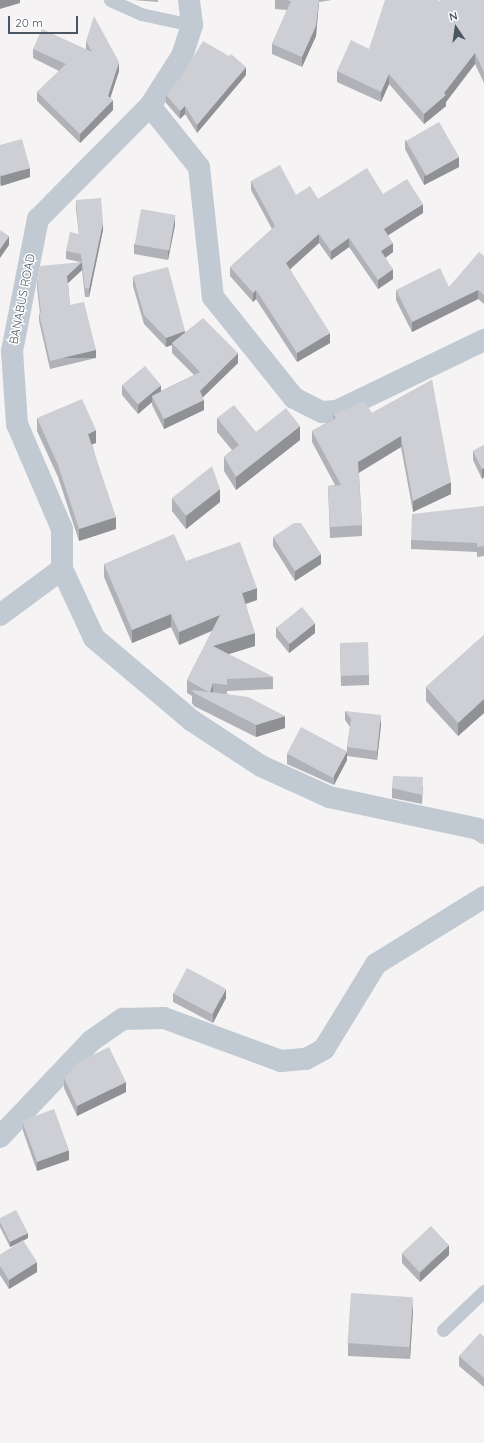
<!DOCTYPE html>
<html>
<head>
<meta charset="utf-8">
<style>
  body { margin:0 }
  #map { position:relative; width:484px; height:1443px; overflow:hidden; background:#f5f3f3; font-family:Quicksand,sans-serif }
  div>[style] { position:absolute }
  .lane>* { height:13px; margin:-6.5px; padding:0 6.5px; transform-origin:6.5px; border-radius:6.5px; background:#c1cad2 }
  .street>* { height:22px; margin:-11px; padding:0 11px; transform-origin:11px; border-radius:11px; background:#c1cad2 }
  .wall>* { inset:0; background:#b0b2b7 }
  .shaded-wall>* { inset:0; background:#909195; transform-origin:0 0 }
  .building>* { inset:0; background:#cdcfd5; transform-origin:0 0 }
  span { translate:-50% -50%; white-space:nowrap; text-align:center; line-height:1.15; -webkit-text-stroke:3px #fff; paint-order:stroke }
  .street-label { font-size:12px; color:#4a5661 }
  .north { position:absolute; left:436px; top:8px; width:40px; height:40px; -webkit-text-stroke:3px #fff; paint-order:stroke; rotate:347deg; font-size:11px; font-weight:700; line-height:16px; text-align:center; color:#4a5661 }
  .north::after { content:''; display:block; margin:auto; width:14px; height:18px; background:#4a5661; clip-path:polygon(50% 0,100% 100%,50% 72%,0 100%) }
  .scale { position:absolute; left:8px; top:16px; width:70px; height:18px; box-sizing:border-box; border:2px solid #4a5661; border-top:0; padding-left:5px; font-size:12px; line-height:14px; white-space:nowrap; color:#4a5661; -webkit-text-stroke:3px #fff; paint-order:stroke }
</style>
</head>
<body>
<div id="map">
  <div class="lane">
    <div style="left:110px;top:0;width:34px;rotate:24deg"></div>
    <div style="left:141px;top:14px;width:52px;rotate:12.2deg"></div>
    <div style="left:443px;top:1330px;width:57px;rotate:-43.6deg"></div>
  </div>
  <div class="street">
    <div style="left:150px;top:106px;width:78px;rotate:51.2deg"></div>
    <div style="left:199px;top:167px;width:131px;rotate:83.9deg"></div>
    <div style="left:213px;top:297px;width:129px;rotate:51.3deg"></div>
    <div style="left:294px;top:398px;width:31px;rotate:27deg"></div>
    <div style="left:322px;top:412px;width:15px;rotate:-4deg"></div>
    <div style="left:337px;top:411px;width:163px;rotate:-25.8deg"></div>
    <div style="left:62px;top:569px;width:76px;rotate:65.1deg"></div>
    <div style="left:94px;top:638px;width:127px;rotate:40.2deg"></div>
    <div style="left:191px;top:720px;width:84px;rotate:33.3deg"></div>
    <div style="left:261px;top:766px;width:75px;rotate:24.5deg"></div>
    <div style="left:329px;top:797px;width:152px;rotate:12.1deg"></div>
    <div style="left:478px;top:829px;width:7px;rotate:34deg"></div>
    <div style="left:0;top:615px;width:77px;rotate:-36.6deg"></div>
    <div style="left:62px;top:569px;width:40px;rotate:-90deg"></div>
    <div style="left:62px;top:529px;width:114px;rotate:-113.2deg"></div>
    <div style="left:17px;top:424px;width:73px;rotate:-93.9deg"></div>
    <div style="left:12px;top:351px;width:135px;rotate:-78.9deg"></div>
    <div style="left:38px;top:219px;width:159px;rotate:-45.3deg"></div>
    <div style="left:150px;top:106px;width:59px;rotate:-57.4deg"></div>
    <div style="left:182px;top:56px;width:33px;rotate:-72deg"></div>
    <div style="left:192px;top:25px;width:25px;rotate:-97deg"></div>
    <div style="left:0;top:1137px;width:132px;rotate:-46.5deg"></div>
    <div style="left:91px;top:1041px;width:39px;rotate:-35deg"></div>
    <div style="left:123px;top:1019px;width:41px;rotate:-1.4deg"></div>
    <div style="left:164px;top:1018px;width:125px;rotate:20.2deg"></div>
    <div style="left:281px;top:1061px;width:25px;rotate:-5deg"></div>
    <div style="left:306px;top:1059px;width:21px;rotate:-29deg"></div>
    <div style="left:324px;top:1049px;width:100px;rotate:-58.5deg"></div>
    <div style="left:376px;top:964px;width:127px;rotate:-31.8deg"></div>
  </div>
  <div class="wall">
    <div style="clip-path:polygon(133px 0,158px 0,158px 2px)"></div>
    <div style="clip-path:polygon(275px 0,332px 0,319px 2px,316px 36px,302px 67px,272px 54px,272px 44px,287px 10px,275px 9px)"></div>
    <div style="clip-path:polygon(484px 0,484px 83px,475px 64px,446px 102px,446px 106px,424px 124px,389px 84px,381px 102px,337px 82px,337px 71px,440px 1px)"></div>
    <div style="clip-path:polygon(86px 41px,119px 71px,110px 98px,113px 110px,80px 143px,37px 101px,37px 92px,59px 71px,33px 58px,33px 49px,86px 49px)"></div>
    <div style="clip-path:polygon(246px 75px,197px 133px,185px 114px,180px 119px,166px 103px,166px 95px)"></div>
    <div style="clip-path:polygon(405px 140px,459px 167px,424px 185px,405px 149px)"></div>
    <div style="clip-path:polygon(0 145px,30px 177px,1px 186px,0 184px)"></div>
    <div style="clip-path:polygon(251px 181px,296px 195px,318px 199px,383px 194px,423px 213px,388px 235px,393px 252px,385px 258px,393px 279px,378px 289px,349px 247px,331px 260px,319px 243px,290px 269px,330px 343px,297px 362px,256px 299px,253px 302px,230px 276px,230px 267px,272px 229px,251px 190px)"></div>
    <div style="clip-path:polygon(76px 200px,103px 230px,89px 297px,85px 297px,82px 270px,68px 283px,70px 305px,96px 358px,50px 369px,39px 321px,39px 313px,40px 313px,37px 288px,37px 280px,80px 262px,66px 259px,66px 251px,79px 234px,76px 209px)"></div>
    <div style="clip-path:polygon(175px 225px,168px 260px,134px 254px,134px 244px)"></div>
    <div style="clip-path:polygon(484px 256px,484px 304px,478px 299px,412px 332px,396px 300px,396px 290px,449px 287px)"></div>
    <div style="clip-path:polygon(133px 276px,185px 332px,238px 363px,203px 397px,204px 410px,164px 429px,152px 405px,152px 402px,138px 414px,122px 395px,122px 385px,161px 391px,194px 375px,172px 353px,172px 345px,166px 347px,144px 324px,133px 286px)"></div>
    <div style="clip-path:polygon(432px 380px,451px 494px,413px 512px,401px 447px,359px 473px,362px 525px,362px 536px,330px 538px,328px 486px,335px 485px,312px 442px,312px 431px,333px 419px,333px 414px,372px 413px)"></div>
    <div style="clip-path:polygon(37px 418px,96px 443px,92px 444px,116px 529px,79px 541px,58px 477px,37px 431px)"></div>
    <div style="clip-path:polygon(217px 418px,256px 432px,300px 440px,236px 490px,224px 471px,224px 457px,232px 450px,217px 432px)"></div>
    <div style="clip-path:polygon(484px 445px,484px 477px,482px 479px,473px 460px,473px 451px)"></div>
    <div style="clip-path:polygon(172px 498px,220px 502px,186px 529px,172px 511px)"></div>
    <div style="clip-path:polygon(484px 506px,484px 556px,477px 557px,477px 552px,411px 549px,411px 540px)"></div>
    <div style="clip-path:polygon(273px 537px,321px 564px,295px 581px,273px 546px)"></div>
    <div style="clip-path:polygon(186px 561px,257px 600px,246px 604px,255px 646px,228px 654px,273px 677px,273px 689px,227px 691px,227px 694px,285px 728px,256px 737px,194px 706px,192px 703px,192px 696px,187px 693px,187px 680px,212px 631px,179px 645px,171px 627px,132px 643px,104px 577px,104px 564px)"></div>
    <div style="clip-path:polygon(276px 627px,315px 633px,289px 653px,276px 637px)"></div>
    <div style="clip-path:polygon(484px 635px,484px 713px,458px 736px,426px 701px,426px 687px)"></div>
    <div style="clip-path:polygon(340px 643px,369px 675px,369px 685px,341px 686px)"></div>
    <div style="clip-path:polygon(345px 711px,381px 725px,377px 760px,347px 756px,347px 747px,350px 727px,345px 720px)"></div>
    <div style="clip-path:polygon(287px 754px,347px 760px,334px 785px,287px 764px)"></div>
    <div style="clip-path:polygon(423px 786px,422px 804px,392px 798px,392px 788px)"></div>
    <div style="clip-path:polygon(173px 993px,226px 998px,213px 1023px,173px 1002px)"></div>
    <div style="clip-path:polygon(64px 1078px,126px 1092px,77px 1116px,64px 1088px)"></div>
    <div style="clip-path:polygon(23px 1122px,69px 1160px,37px 1171px,23px 1131px)"></div>
    <div style="clip-path:polygon(0 1218px,28px 1238px,23px 1241px,37px 1272px,9px 1289px,0 1275px,0 1255px,23px 1241px,10px 1247px,0 1227px)"></div>
    <div style="clip-path:polygon(402px 1254px,449px 1255px,420px 1282px,402px 1263px)"></div>
    <div style="clip-path:polygon(413px 1310px,410px 1359px,348px 1356px,348px 1343px)"></div>
    <div style="clip-path:polygon(484px 1337px,484px 1387px,459px 1366px,459px 1356px)"></div>
  </div>
  <div class="shaded-wall">
    <div style="clip-path:polygon(0 0,20px 0,20px 3px,0 9px)"></div>
    <div style="clip-path:polygon(319px 0,316px 36px,302px 67px,302px 57px)"></div>
    <div style="clip-path:polygon(475px 53px,475px 64px,446px 102px,446px 106px,424px 124px,424px 114px,444px 93px)"></div>
    <div style="clip-path:polygon(119px 62px,119px 71px,108px 105px,108px 96px)"></div>
    <div style="clip-path:polygon(246px 67px,246px 75px,197px 133px,197px 125px)"></div>
    <div style="clip-path:polygon(389px 74px,389px 84px,381px 102px,381px 92px)"></div>
    <div style="clip-path:polygon(113px 100px,113px 110px,80px 143px,80px 134px)"></div>
    <div style="clip-path:polygon(185px 106px,185px 114px,180px 119px,180px 111px)"></div>
    <div style="clip-path:polygon(459px 157px,459px 167px,424px 185px,424px 176px)"></div>
    <div style="clip-path:polygon(30px 168px,30px 177px,1px 186px,1px 176px)"></div>
    <div style="clip-path:polygon(423px 204px,423px 213px,384px 238px,384px 229px)"></div>
    <div style="clip-path:polygon(175px 215px,175px 225px,168px 260px,168px 251px)"></div>
    <div style="clip-path:polygon(103px 222px,103px 230px,89px 297px,89px 289px)"></div>
    <div style="clip-path:polygon(319px 234px,319px 243px,286px 273px,286px 263px)"></div>
    <div style="clip-path:polygon(9px 236px,9px 245px,0 258px,0 249px)"></div>
    <div style="clip-path:polygon(349px 238px,349px 247px,331px 260px,331px 251px)"></div>
    <div style="clip-path:polygon(393px 243px,393px 252px,381px 261px,381px 251px)"></div>
    <div style="clip-path:polygon(82px 262px,82px 270px,67px 284px,67px 276px)"></div>
    <div style="clip-path:polygon(393px 269px,393px 279px,378px 289px,378px 280px)"></div>
    <div style="clip-path:polygon(256px 290px,256px 299px,253px 302px,253px 293px)"></div>
    <div style="clip-path:polygon(478px 290px,478px 299px,412px 332px,412px 322px)"></div>
    <div style="clip-path:polygon(185px 331px,185px 341px,172px 343px,172px 345px,166px 347px,166px 338px)"></div>
    <div style="clip-path:polygon(330px 333px,330px 343px,297px 362px,297px 353px)"></div>
    <div style="left:96px;top:350px;width:8px;height:47px;rotate:90deg"></div>
    <div style="clip-path:polygon(238px 353px,238px 363px,200px 400px,200px 391px)"></div>
    <div style="clip-path:polygon(161px 385px,161px 395px,152px 396px,152px 402px,138px 414px,138px 404px)"></div>
    <div style="clip-path:polygon(204px 400px,204px 410px,164px 429px,164px 419px)"></div>
    <div style="clip-path:polygon(300px 426px,300px 440px,236px 490px,236px 477px)"></div>
    <div style="clip-path:polygon(96px 430px,96px 443px,88px 446px,88px 434px)"></div>
    <div style="clip-path:polygon(401px 436px,401px 447px,358px 473px,358px 462px)"></div>
    <div style="clip-path:polygon(484px 468px,484px 477px,482px 479px,482px 469px)"></div>
    <div style="clip-path:polygon(451px 482px,451px 494px,413px 512px,413px 501px)"></div>
    <div style="clip-path:polygon(220px 489px,220px 502px,186px 529px,186px 516px)"></div>
    <div style="clip-path:polygon(116px 517px,116px 529px,79px 541px,79px 529px)"></div>
    <div style="clip-path:polygon(321px 554px,321px 564px,295px 581px,295px 571px)"></div>
    <div style="clip-path:polygon(257px 588px,257px 600px,242px 605px,242px 593px)"></div>
    <div style="clip-path:polygon(171px 614px,171px 627px,132px 643px,132px 630px)"></div>
    <div style="clip-path:polygon(220px 615px,220px 627px,179px 645px,179px 632px)"></div>
    <div style="clip-path:polygon(315px 623px,315px 633px,289px 653px,289px 643px)"></div>
    <div style="clip-path:polygon(255px 633px,255px 646px,213px 659px,213px 646px)"></div>
    <div style="clip-path:polygon(213px 683px,213px 695px,210px 692px)"></div>
    <div style="clip-path:polygon(484px 699px,484px 713px,458px 736px,458px 723px)"></div>
    <div style="clip-path:polygon(381px 715px,381px 725px,377px 760px,377px 751px)"></div>
    <div style="clip-path:polygon(285px 716px,285px 728px,256px 737px,256px 725px)"></div>
    <div style="clip-path:polygon(347px 751px,347px 760px,334px 785px,334px 776px)"></div>
    <div style="clip-path:polygon(226px 989px,226px 998px,213px 1023px,213px 1013px)"></div>
    <div style="clip-path:polygon(126px 1082px,126px 1092px,77px 1116px,77px 1106px)"></div>
    <div style="clip-path:polygon(69px 1150px,69px 1160px,37px 1171px,37px 1161px)"></div>
    <div style="clip-path:polygon(28px 1233px,28px 1238px,10px 1247px,10px 1242px)"></div>
    <div style="clip-path:polygon(449px 1245px,449px 1255px,420px 1282px,420px 1273px)"></div>
    <div style="clip-path:polygon(37px 1262px,37px 1272px,9px 1289px,9px 1280px)"></div>
    <div style="clip-path:polygon(413px 1297px,413px 1310px,410px 1359px,410px 1346px)"></div>
  </div>
  <div class="building">
    <div style="clip-path:polygon(285px 0,319px 0,316px 26px,302px 57px,272px 44px,291px 1px)"></div>
    <div style="clip-path:polygon(385px 0,437px 0,440px 1px,441px 0,484px 0,484px 72px,475px 53px,444px 93px,446px 95px,424px 114px,389px 74px,381px 92px,337px 71px,351px 40px,369px 49px)"></div>
    <div style="clip-path:polygon(94px 16px,119px 62px,108px 96px,113px 100px,80px 134px,37px 92px,66px 64px,33px 49px,42px 29px,92px 52px,86px 41px)"></div>
    <div style="clip-path:polygon(203px 41px,229px 56px,231px 54px,246px 67px,197px 125px,185px 106px,180px 111px,166px 95px,175px 83px,181px 77px)"></div>
    <div style="left:439px;top:122px;width:40px;height:38px;rotate:60deg"></div>
    <div style="clip-path:polygon(22px 139px,30px 168px,1px 176px,0 174px,0 145px)"></div>
    <div style="clip-path:polygon(280px 165px,296px 195px,310px 186px,318px 199px,367px 168px,383px 194px,407px 179px,423px 204px,384px 229px,393px 243px,381px 251px,393px 269px,378px 280px,349px 238px,331px 251px,319px 234px,286px 263px,330px 333px,297px 353px,256px 290px,253px 293px,230px 267px,275px 226px,251px 181px)"></div>
    <div style="clip-path:polygon(101px 198px,103px 222px,89px 289px,85px 288px,82px 262px,67px 276px,70px 305px,84px 302px,96px 350px,50px 361px,39px 313px,41px 312px,37px 280px,40px 266px,82px 262px,81px 254px,66px 251px,70px 232px,79px 234px,76px 200px)"></div>
    <div style="left:141px;top:209px;width:35px;height:36px;rotate:10deg"></div>
    <div style="clip-path:polygon(0 230px,9px 236px,0 249px)"></div>
    <div style="clip-path:polygon(479px 252px,484px 256px,484px 295px,478px 290px,412px 322px,396px 290px,440px 268px,449px 287px)"></div>
    <div style="clip-path:polygon(168px 267px,185px 331px,166px 338px,144px 315px,133px 276px)"></div>
    <div style="clip-path:polygon(203px 318px,238px 353px,200px 391px,204px 400px,164px 419px,152px 396px,200px 372px,172px 343px)"></div>
    <div style="left:145px;top:366px;width:25px;height:30px;rotate:50deg"></div>
    <div style="clip-path:polygon(432px 380px,451px 482px,413px 501px,401px 436px,358px 462px,362px 525px,330px 527px,328px 486px,341px 485px,312px 431px,336px 418px,333px 414px,335px 413px,342px 411px,364px 401px,372px 413px)"></div>
    <div style="clip-path:polygon(82px 399px,96px 430px,88px 434px,116px 517px,79px 529px,58px 465px,37px 418px)"></div>
    <div style="clip-path:polygon(234px 405px,256px 432px,286px 408px,300px 426px,236px 477px,224px 457px,239px 445px,217px 418px)"></div>
    <div style="clip-path:polygon(484px 445px,484px 468px,482px 469px,473px 451px)"></div>
    <div style="clip-path:polygon(212px 466px,220px 489px,186px 516px,172px 498px)"></div>
    <div style="clip-path:polygon(484px 506px,484px 546px,477px 547px,477px 543px,411px 540px,412px 514px)"></div>
    <div style="clip-path:polygon(294px 523px,301px 523px,321px 554px,295px 571px,273px 537px)"></div>
    <div style="clip-path:polygon(174px 534px,186px 561px,240px 542px,257px 588px,242px 593px,255px 633px,213px 646px,273px 677px,227px 679px,227px 685px,213px 683px,210px 692px,248px 697px,285px 716px,256px 725px,194px 693px,192px 690px,209px 692px,187px 680px,220px 615px,179px 632px,171px 614px,132px 630px,104px 564px)"></div>
    <div style="left:302px;top:607px;width:21px;height:33px;rotate:51deg"></div>
    <div style="clip-path:polygon(484px 635px,484px 699px,458px 723px,426px 687px)"></div>
    <div style="left:368px;top:642px;width:33px;height:28px;rotate:88deg"></div>
    <div style="clip-path:polygon(345px 711px,381px 715px,377px 751px,347px 747px,351px 719px)"></div>
    <div style="left:301px;top:727px;width:52px;height:30px;rotate:28deg"></div>
    <div style="clip-path:polygon(393px 776px,423px 777px,422px 795px,392px 788px)"></div>
    <div style="left:187px;top:968px;width:44px;height:29px;rotate:28deg"></div>
    <div style="clip-path:polygon(109px 1047px,126px 1082px,77px 1106px,64px 1078px,79px 1062px)"></div>
    <div style="left:54px;top:1109px;width:44px;height:34px;rotate:70deg"></div>
    <div style="clip-path:polygon(16px 1210px,28px 1233px,10px 1242px,0 1222px,0 1218px)"></div>
    <div style="left:431px;top:1226px;width:26px;height:40px;rotate:47deg"></div>
    <div style="clip-path:polygon(23px 1240px,37px 1262px,9px 1280px,0 1266px,0 1255px)"></div>
    <div style="left:351px;top:1293px;width:62px;height:50px;rotate:4deg"></div>
    <div style="clip-path:polygon(480px 1333px,484px 1337px,484px 1378px,459px 1356px)"></div>
  </div>
  <div class="street-label">
    <span style="left:22px;top:299px;rotate:-79deg">BANABUS ROAD</span>
  </div>
  <div class="north">N</div>
  <div class="scale">20 m</div>
</div>
</body>
</html>
